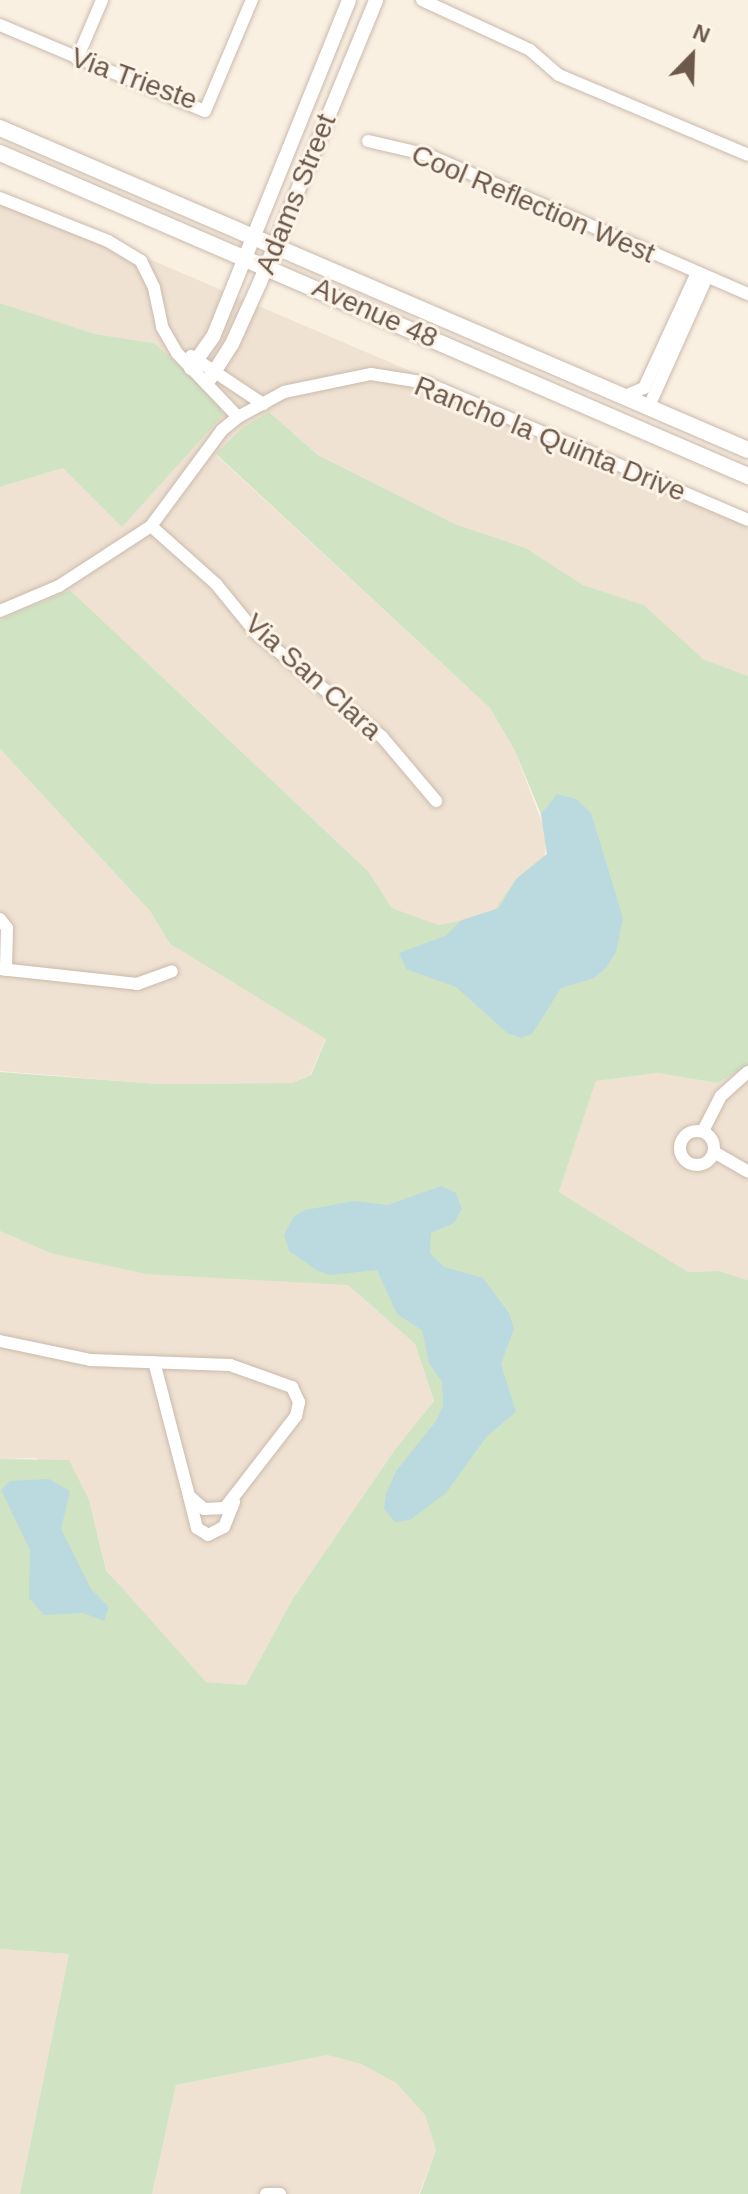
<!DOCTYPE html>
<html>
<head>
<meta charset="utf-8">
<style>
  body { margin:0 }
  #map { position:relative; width:748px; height:2194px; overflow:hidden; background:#f9f0e2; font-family:Helvetica,sans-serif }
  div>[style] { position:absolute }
  .residential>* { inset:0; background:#efe2d2 }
  .green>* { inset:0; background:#d0e4c3 }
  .water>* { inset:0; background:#badadf }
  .roads { filter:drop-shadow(0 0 2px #cabaad) drop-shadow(0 0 2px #cabaad) }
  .minor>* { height:12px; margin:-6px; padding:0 6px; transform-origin:6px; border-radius:6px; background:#fff }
  .minor>.ring { margin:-6px; padding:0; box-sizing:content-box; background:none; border:12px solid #fff; border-radius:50% }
  .tertiary>* { height:14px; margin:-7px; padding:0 7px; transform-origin:7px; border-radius:7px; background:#fff }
  .secondary>* { height:16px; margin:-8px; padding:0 8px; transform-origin:8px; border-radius:8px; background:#fff }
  span { translate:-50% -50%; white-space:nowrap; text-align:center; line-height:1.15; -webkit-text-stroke:6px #fcf4e8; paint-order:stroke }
  .street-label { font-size:28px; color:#6d584c }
  .north { position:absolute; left:652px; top:16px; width:80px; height:80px; -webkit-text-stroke:6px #fcf4e8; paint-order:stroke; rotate:23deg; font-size:22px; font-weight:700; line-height:32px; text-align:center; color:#6d584c }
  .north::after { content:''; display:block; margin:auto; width:28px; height:36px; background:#6d584c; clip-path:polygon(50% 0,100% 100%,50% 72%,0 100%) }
</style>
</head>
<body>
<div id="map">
  <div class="residential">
    <div style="clip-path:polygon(0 195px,748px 516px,748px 676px,703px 659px,644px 605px,583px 585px,526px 548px,455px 524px,318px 455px,269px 412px,216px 455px,490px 708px,515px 751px,547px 836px,544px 860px,516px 879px,493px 914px,439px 925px,392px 908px,368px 871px,70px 590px,0 620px,0 487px,63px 468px,154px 343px,95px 334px,0 303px)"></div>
    <div style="clip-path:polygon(0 749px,150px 911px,170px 944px,326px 1038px,310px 1075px,292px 1083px,158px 1084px,0 1071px)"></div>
    <div style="clip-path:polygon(748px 1066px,748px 1280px,719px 1271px,688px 1272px,559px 1192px,596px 1081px,658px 1073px,717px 1083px)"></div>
    <div style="clip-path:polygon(0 1231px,50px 1253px,348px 1285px,415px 1344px,434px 1401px,396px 1448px,292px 1600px,246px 1685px,206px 1682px,148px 1623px,106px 1569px,89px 1500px,36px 1458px,0 1459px)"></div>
    <div style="clip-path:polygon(0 1949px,69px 1954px,20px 2194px,0 2194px)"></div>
    <div style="clip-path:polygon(327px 2055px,361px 2064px,396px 2083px,425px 2115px,436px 2150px,419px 2194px,152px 2194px,176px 2085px)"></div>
  </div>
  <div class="green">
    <div style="clip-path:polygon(0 303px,95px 334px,154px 343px,218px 401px,223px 415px,122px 527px,63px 468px,0 487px)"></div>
    <div style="clip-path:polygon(269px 412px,318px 455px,455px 524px,526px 548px,583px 585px,644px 605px,703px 659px,748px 676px,748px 1066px,717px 1083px,658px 1073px,596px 1081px,559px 1192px,688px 1272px,719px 1271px,748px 1280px,748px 2194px,420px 2194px,436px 2150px,425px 2115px,396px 2083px,361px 2064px,327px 2055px,176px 2085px,152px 2194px,20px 2194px,69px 1954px,0 1949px,0 1459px,69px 1460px,89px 1500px,106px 1570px,206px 1682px,246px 1685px,292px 1600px,396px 1448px,434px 1401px,415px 1344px,348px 1285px,146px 1274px,50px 1253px,0 1231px,0 1072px,158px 1084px,292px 1083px,311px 1075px,326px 1039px,170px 944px,150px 911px,0 749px,0 620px,70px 590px,368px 871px,392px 908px,439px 925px,492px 914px,516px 879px,547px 854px,541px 814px,515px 751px,490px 708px,216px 454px,243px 427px)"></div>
  </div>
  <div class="water">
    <div style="clip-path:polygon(557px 794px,576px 799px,591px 813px,623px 918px,616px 952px,606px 968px,594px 978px,561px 988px,532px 1034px,521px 1038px,507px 1033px,456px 987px,406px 969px,399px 953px,445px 936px,462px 920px,499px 908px,516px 879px,547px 854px,541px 814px)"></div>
    <div style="clip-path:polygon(441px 1186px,456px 1193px,462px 1209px,454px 1223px,431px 1233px,430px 1253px,444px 1267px,483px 1278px,509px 1313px,514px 1329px,501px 1364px,516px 1412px,487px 1436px,446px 1493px,410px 1520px,395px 1522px,384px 1509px,386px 1494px,396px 1471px,436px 1421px,443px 1405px,442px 1382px,429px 1363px,422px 1330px,397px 1314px,377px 1270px,330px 1275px,318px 1271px,289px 1251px,284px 1235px,294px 1216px,305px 1210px,354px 1201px,388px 1205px)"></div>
    <div style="clip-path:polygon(49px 1479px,70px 1491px,61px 1529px,91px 1589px,109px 1607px,104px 1621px,83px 1613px,44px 1615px,29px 1598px,30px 1550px,1px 1490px,10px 1481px)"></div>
  </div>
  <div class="roads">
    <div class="minor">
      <div style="left:422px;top:0;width:119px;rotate:24.8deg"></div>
      <div style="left:530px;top:50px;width:38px;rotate:41deg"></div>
      <div style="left:559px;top:75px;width:205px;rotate:22.9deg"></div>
      <div style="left:0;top:25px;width:222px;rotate:22.8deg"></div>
      <div style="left:205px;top:111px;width:121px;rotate:-67.1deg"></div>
      <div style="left:77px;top:59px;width:64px;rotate:-67deg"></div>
      <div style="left:368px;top:141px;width:62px;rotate:13.1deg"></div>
      <div style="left:428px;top:155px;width:349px;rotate:23.5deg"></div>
      <div style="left:0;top:198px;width:116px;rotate:21.7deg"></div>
      <div style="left:108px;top:241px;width:39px;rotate:31deg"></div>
      <div style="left:141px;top:261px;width:30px;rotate:64deg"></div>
      <div style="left:154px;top:288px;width:40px;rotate:78deg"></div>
      <div style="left:162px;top:327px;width:30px;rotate:60deg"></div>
      <div style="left:177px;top:353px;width:88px;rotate:46.4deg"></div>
      <div style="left:191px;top:356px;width:87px;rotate:33.7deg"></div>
      <div style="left:625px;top:396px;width:21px;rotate:-23deg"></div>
      <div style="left:644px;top:388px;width:127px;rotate:-65.3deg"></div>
      <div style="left:649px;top:406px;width:141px;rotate:-65.8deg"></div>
      <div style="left:151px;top:526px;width:87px;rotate:41.7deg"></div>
      <div style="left:216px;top:584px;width:63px;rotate:50.8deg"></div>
      <div style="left:256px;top:633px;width:163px;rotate:39.5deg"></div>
      <div style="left:382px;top:737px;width:84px;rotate:49.8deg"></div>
      <div style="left:0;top:611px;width:64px;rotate:-23deg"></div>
      <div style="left:59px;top:586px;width:110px;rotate:-33.1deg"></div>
      <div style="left:151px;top:526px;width:119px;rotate:-53.5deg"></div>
      <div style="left:222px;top:430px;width:21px;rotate:-39deg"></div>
      <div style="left:238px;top:417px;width:52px;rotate:-28.5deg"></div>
      <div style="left:284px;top:392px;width:89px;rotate:-11.7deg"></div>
      <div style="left:371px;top:374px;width:57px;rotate:9.1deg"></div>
      <div style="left:427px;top:383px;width:349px;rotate:23.1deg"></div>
      <div style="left:0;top:919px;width:11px;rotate:52deg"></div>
      <div style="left:7px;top:928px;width:42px;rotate:91.4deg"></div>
      <div style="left:0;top:969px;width:138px;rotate:6.2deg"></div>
      <div style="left:137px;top:984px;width:37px;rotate:-20deg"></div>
      <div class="ring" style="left:680px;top:1131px;width:22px;height:22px"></div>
      <div style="left:703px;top:1131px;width:39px;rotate:-63deg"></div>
      <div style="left:721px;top:1096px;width:36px;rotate:-42deg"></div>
      <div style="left:714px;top:1152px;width:39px;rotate:30deg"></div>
      <div style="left:0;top:1341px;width:92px;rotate:11.9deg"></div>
      <div style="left:90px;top:1360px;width:140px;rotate:2deg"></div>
      <div style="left:230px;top:1365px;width:66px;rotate:19.5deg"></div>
      <div style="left:292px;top:1387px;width:17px;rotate:65deg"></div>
      <div style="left:299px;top:1402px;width:14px;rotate:102deg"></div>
      <div style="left:296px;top:1416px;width:116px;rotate:127.7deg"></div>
      <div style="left:225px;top:1508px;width:21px;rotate:177deg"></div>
      <div style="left:204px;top:1509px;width:20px;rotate:-139deg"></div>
      <div style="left:189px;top:1496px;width:138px;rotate:-104.6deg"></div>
      <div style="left:189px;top:1496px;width:33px;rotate:76deg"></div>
      <div style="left:197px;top:1528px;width:13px;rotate:32deg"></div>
      <div style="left:208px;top:1535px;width:18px;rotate:-27deg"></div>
      <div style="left:224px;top:1527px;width:27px;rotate:-68deg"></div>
      <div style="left:266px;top:2194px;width:14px"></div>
    </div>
    <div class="tertiary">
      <div style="left:191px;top:368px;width:38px;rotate:-55deg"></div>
      <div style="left:213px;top:337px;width:363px;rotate:-68deg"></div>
      <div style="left:207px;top:383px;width:46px;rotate:-57.3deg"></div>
      <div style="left:232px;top:344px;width:68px;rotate:-65.7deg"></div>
      <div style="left:260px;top:282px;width:305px;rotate:-67.6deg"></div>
    </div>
    <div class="secondary">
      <div style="left:0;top:128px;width:814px;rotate:23.29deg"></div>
      <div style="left:0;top:153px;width:815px;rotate:23.36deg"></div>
    </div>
  </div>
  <div class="street-label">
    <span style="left:134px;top:79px;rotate:20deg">Via Trieste</span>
    <span style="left:296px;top:194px;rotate:-68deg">Adams Street</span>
    <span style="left:533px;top:204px;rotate:23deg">Cool Reflection West</span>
    <span style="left:375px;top:313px;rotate:24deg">Avenue 48</span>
    <span style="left:550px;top:439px;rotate:22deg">Rancho la Quinta Drive</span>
    <span style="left:313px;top:677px;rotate:42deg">Via San Clara</span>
  </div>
  <div class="north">N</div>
</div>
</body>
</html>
